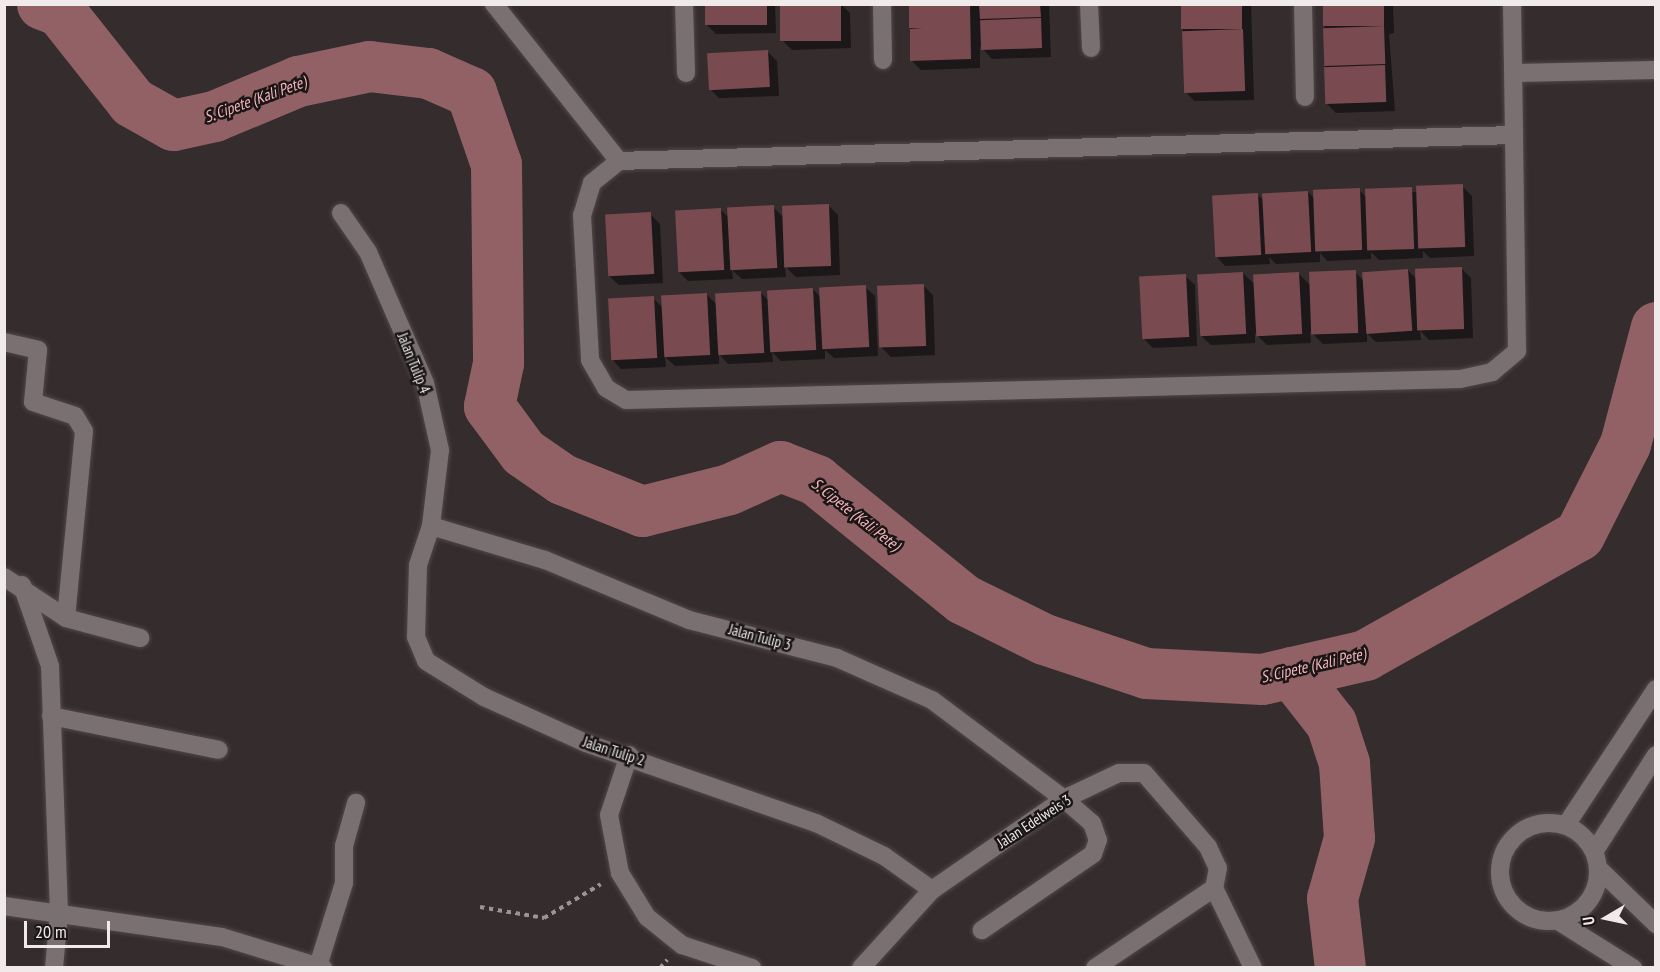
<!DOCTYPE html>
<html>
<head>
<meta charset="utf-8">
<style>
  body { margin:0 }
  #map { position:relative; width:1660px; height:972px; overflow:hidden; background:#352c2d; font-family:"PT Sans Narrow",sans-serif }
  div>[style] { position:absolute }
  .shadow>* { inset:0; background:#0007 }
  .river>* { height:51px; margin:-25.5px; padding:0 25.5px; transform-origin:25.5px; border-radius:25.5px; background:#926166 }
  .building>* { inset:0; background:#794a4f; transform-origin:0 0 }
  .path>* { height:4px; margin-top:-2px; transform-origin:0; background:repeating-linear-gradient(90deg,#9b9495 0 4.5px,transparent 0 9px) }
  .roads { filter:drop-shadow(0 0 2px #504748) drop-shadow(0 0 2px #504748) }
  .street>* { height:18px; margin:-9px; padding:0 9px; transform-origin:9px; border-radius:9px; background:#7b7071 }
  .secondary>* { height:18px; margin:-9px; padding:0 9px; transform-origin:9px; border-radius:9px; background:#7b7071 }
  .secondary>.ring { margin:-9px; padding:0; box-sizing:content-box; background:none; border:18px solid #7b7071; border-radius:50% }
  span { translate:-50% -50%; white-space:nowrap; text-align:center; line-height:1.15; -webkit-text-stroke:5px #1a1616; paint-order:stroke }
  .street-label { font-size:15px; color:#f1eaeb }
  .water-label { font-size:16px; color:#f5b4bb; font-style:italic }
  .frame { position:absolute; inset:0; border:6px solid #f1eaeb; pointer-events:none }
  .north { position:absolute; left:1576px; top:888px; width:60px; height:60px; -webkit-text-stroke:4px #1a1616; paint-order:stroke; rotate:261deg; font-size:16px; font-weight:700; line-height:24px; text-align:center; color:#f1eaeb }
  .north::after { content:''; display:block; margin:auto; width:21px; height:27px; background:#f1eaeb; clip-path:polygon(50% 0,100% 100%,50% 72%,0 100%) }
  .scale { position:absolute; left:24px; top:921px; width:86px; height:27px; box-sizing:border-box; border:3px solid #f1eaeb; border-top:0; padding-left:8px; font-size:18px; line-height:21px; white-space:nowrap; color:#f1eaeb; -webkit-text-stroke:4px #1a1616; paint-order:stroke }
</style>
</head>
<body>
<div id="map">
  <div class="shadow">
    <div style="clip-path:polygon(706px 4px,775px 4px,776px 33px,716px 34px,707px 25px)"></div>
    <div style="clip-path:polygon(787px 4px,850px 4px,843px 6px,850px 13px,851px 48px,792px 50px,782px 40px)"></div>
    <div style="clip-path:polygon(910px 4px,1049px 4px,1051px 57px,992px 59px,980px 46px,980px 68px,921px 70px,911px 60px)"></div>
    <div style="clip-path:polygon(1182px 4px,1251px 4px,1254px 100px,1194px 101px,1185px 91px)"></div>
    <div style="clip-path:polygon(1324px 4px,1393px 4px,1394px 33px,1389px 34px,1395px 111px,1336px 113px,1326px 103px)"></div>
    <div style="clip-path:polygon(768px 52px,777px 61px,779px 96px,719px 98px,709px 88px)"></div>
    <div style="clip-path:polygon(1462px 186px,1472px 196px,1474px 256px,1430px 258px,1423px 251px,1423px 258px,1379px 260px,1371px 252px,1371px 259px,1327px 261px,1320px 253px,1320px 262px,1276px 264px,1269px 257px,1270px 264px,1225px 266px,1216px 256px,1257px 194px,1264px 201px,1308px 192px,1315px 199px,1359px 190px,1367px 198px)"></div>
    <div style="clip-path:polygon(828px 205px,838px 215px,840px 275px,796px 277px,785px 266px,786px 277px,742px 279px,732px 270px,733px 279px,688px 281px,679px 272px,721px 210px,729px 218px,773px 207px,784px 218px)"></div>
    <div style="clip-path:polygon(650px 214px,660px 224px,663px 283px,619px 285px,609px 276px)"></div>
    <div style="clip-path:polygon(1461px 268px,1471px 278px,1473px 338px,1429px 340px,1420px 330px,1421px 340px,1376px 342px,1367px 333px,1367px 342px,1323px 344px,1310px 331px,1311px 343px,1267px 345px,1255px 333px,1255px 343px,1211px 345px,1201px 336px,1243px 273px,1255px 285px,1299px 274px,1311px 286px,1355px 272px,1364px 281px,1408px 270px,1417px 280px)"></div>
    <div style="clip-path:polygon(1185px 276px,1195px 285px,1197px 346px,1153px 348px,1143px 338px)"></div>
    <div style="clip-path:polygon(923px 285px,933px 295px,935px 355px,891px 357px,881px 347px)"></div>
    <div style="clip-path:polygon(865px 287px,875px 296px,878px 356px,834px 358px,825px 350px,825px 359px,781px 361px,772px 352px,773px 362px,728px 364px,719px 354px,719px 364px,675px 366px,665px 357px,666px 367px,621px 369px,612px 359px,653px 298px,663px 308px,707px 295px,717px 305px,760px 292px,769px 301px,813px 289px,821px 298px)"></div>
  </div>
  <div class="river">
    <div style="left:42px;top:4px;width:19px;rotate:21deg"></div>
    <div style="left:60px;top:11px;width:116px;rotate:51.6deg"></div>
    <div style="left:132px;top:102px;width:47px;rotate:29.3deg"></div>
    <div style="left:173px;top:125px;width:42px;rotate:-12.4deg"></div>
    <div style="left:214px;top:116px;width:91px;rotate:-22.6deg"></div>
    <div style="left:298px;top:81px;width:73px;rotate:-11.9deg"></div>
    <div style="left:369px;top:66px;width:59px;rotate:6.8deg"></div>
    <div style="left:428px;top:73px;width:47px;rotate:23.8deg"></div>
    <div style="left:471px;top:92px;width:76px;rotate:70.9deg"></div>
    <div style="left:496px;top:164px;width:199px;rotate:89.4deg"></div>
    <div style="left:498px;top:363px;width:44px;rotate:101.8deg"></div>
    <div style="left:489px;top:406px;width:57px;rotate:53.5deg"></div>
    <div style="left:523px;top:452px;width:47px;rotate:34.7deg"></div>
    <div style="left:562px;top:479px;width:86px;rotate:21.8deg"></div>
    <div style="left:642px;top:511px;width:90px;rotate:-14.2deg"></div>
    <div style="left:729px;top:489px;width:56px;rotate:-24.3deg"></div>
    <div style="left:780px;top:466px;width:39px;rotate:21deg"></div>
    <div style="left:816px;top:480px;width:189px;rotate:39deg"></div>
    <div style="left:963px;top:599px;width:90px;rotate:26.3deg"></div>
    <div style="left:1044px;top:639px;width:108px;rotate:18.4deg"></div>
    <div style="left:1146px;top:673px;width:116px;rotate:3deg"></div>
    <div style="left:1262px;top:679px;width:106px;rotate:-13.1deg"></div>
    <div style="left:1365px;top:655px;width:245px;rotate:-29.3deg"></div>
    <div style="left:1579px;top:535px;width:102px;rotate:-63.2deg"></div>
    <div style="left:1625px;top:444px;width:121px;rotate:-75.2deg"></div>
    <div style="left:1291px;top:672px;width:65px;rotate:51.9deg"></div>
    <div style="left:1331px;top:723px;width:42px;rotate:72deg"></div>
    <div style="left:1344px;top:763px;width:75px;rotate:86.2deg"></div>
    <div style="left:1349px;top:838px;width:62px;rotate:105.8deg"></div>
    <div style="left:1332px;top:898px;width:70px;rotate:83.5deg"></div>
  </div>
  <div class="building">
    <div style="left:705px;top:4px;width:62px;height:21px"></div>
    <div style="left:780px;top:4px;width:61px;height:37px"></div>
    <div style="clip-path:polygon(909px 4px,970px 4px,971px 59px,910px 61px,910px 29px,922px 29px,909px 28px)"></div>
    <div style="clip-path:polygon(979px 4px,1040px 4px,1041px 17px,980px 19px)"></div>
    <div style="left:1181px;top:4px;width:61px;height:25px"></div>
    <div style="left:1323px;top:4px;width:61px;height:22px"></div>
    <div style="left:1041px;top:18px;width:30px;height:61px;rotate:88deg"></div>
    <div style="left:1384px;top:26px;width:38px;height:61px;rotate:88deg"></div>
    <div style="left:1243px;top:29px;width:62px;height:61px;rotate:88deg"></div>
    <div style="left:768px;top:50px;width:37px;height:61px;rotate:87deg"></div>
    <div style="left:1385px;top:65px;width:37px;height:61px;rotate:88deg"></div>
    <div style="left:1463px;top:184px;width:63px;height:47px;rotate:88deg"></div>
    <div style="left:1412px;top:187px;width:62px;height:47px;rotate:88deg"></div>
    <div style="left:1360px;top:188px;width:62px;height:47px;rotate:88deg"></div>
    <div style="left:1308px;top:191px;width:61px;height:46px;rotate:87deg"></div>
    <div style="left:1258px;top:193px;width:62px;height:46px;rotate:87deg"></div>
    <div style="left:829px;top:204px;width:62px;height:47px;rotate:88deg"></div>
    <div style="left:774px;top:205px;width:63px;height:47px;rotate:87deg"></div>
    <div style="left:721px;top:208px;width:62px;height:46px;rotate:87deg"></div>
    <div style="left:651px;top:212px;width:62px;height:46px;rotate:87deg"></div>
    <div style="left:1462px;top:267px;width:62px;height:47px;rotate:88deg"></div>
    <div style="left:1408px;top:269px;width:62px;height:46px;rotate:86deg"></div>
    <div style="left:1356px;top:270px;width:63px;height:47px;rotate:88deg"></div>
    <div style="left:1243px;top:272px;width:62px;height:46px;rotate:87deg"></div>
    <div style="left:1299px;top:272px;width:62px;height:46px;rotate:87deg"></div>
    <div style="left:1186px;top:274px;width:63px;height:47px;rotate:87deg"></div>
    <div style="left:924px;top:284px;width:62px;height:47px;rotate:88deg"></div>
    <div style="left:866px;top:285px;width:62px;height:47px;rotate:87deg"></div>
    <div style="left:813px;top:288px;width:62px;height:46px;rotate:87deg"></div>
    <div style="left:761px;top:291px;width:62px;height:46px;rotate:87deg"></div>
    <div style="left:707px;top:293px;width:62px;height:46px;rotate:87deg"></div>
    <div style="left:654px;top:296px;width:62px;height:46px;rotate:87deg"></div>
  </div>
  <div class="path">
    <div style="left:480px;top:907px;width:65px;rotate:9.8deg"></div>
    <div style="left:544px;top:918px;width:66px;rotate:-30.8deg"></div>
    <div style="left:660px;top:968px;width:11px;rotate:-49deg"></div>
  </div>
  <div class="roads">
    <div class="street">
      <div style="left:494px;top:4px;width:201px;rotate:51.5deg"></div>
      <div style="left:684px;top:4px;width:69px;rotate:88.3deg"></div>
      <div style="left:882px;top:4px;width:56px;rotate:89deg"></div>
      <div style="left:1089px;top:4px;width:44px;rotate:87.4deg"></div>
      <div style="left:1303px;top:4px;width:93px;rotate:88.8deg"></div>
      <div style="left:1512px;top:4px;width:131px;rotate:89.1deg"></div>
      <div style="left:1514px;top:135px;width:895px;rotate:178.34deg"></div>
      <div style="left:619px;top:161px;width:35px;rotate:141deg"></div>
      <div style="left:592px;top:183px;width:34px;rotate:107deg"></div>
      <div style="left:582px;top:215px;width:145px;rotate:86.8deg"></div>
      <div style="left:590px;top:360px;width:32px;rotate:60deg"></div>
      <div style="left:606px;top:388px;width:23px;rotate:31deg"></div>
      <div style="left:626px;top:400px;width:834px;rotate:-1.44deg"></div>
      <div style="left:1460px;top:379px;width:33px;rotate:-12deg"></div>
      <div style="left:1492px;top:372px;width:33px;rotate:-40deg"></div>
      <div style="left:1517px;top:351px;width:216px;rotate:-90.8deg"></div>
      <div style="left:1514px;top:73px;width:142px;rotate:-1.2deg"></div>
      <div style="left:341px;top:213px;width:47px;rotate:55.3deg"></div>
      <div style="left:368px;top:252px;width:143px;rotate:66.5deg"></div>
      <div style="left:425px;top:383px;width:69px;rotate:77.4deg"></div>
      <div style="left:440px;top:450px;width:77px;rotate:96.8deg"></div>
      <div style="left:431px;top:526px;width:41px;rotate:108.4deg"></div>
      <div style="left:418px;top:565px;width:72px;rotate:91.6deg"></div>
      <div style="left:416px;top:637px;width:26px;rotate:67deg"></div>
      <div style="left:426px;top:661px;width:68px;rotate:31.8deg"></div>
      <div style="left:484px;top:697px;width:112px;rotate:24.3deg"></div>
      <div style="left:586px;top:743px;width:244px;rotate:19.2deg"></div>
      <div style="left:816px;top:823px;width:76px;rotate:25.9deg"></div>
      <div style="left:884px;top:856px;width:59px;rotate:35.3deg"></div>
      <div style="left:4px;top:342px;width:35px;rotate:13deg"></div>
      <div style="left:38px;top:350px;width:52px;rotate:95.5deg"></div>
      <div style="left:33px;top:402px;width:44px;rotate:18.4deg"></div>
      <div style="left:75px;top:416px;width:17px;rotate:59deg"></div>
      <div style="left:84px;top:431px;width:188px;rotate:95.5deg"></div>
      <div style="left:431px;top:526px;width:119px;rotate:16.6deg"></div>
      <div style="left:545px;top:560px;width:156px;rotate:22.6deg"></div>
      <div style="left:689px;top:620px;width:153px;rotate:14.4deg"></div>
      <div style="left:837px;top:658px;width:104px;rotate:23.9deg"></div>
      <div style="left:932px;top:700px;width:165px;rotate:36.9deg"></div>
      <div style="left:1064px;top:799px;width:37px;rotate:41deg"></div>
      <div style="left:1092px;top:823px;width:18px;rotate:71deg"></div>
      <div style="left:1098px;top:840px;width:15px;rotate:110deg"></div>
      <div style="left:1093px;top:854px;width:135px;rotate:145.6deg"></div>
      <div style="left:4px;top:577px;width:74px;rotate:33.5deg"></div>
      <div style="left:66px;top:618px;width:77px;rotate:15.1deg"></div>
      <div style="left:22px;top:585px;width:86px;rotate:70.9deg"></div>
      <div style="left:50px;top:666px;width:247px;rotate:87.9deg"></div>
      <div style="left:59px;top:913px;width:55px;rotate:95.2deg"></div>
      <div style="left:51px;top:716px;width:171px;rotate:11.4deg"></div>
      <div style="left:629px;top:755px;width:63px;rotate:108.4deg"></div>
      <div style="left:609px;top:815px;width:59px;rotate:79.3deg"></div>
      <div style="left:620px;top:873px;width:52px;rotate:58.5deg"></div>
      <div style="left:647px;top:917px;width:45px;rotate:38.7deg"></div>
      <div style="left:682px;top:945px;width:74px;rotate:18.2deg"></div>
      <div style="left:1214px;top:888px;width:89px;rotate:64deg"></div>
      <div style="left:4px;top:906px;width:220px;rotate:8.1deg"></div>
      <div style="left:222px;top:937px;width:106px;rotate:17.1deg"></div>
      <div style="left:318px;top:966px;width:87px;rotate:-72.6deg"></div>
      <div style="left:344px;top:883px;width:37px;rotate:-90deg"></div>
      <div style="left:344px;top:846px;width:45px;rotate:-74.4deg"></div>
      <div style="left:861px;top:968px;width:105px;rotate:-47.7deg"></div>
      <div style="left:932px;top:890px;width:160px;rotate:-34.6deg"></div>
      <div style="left:1064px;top:799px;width:61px;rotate:-25.3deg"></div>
      <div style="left:1119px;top:773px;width:25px"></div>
      <div style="left:1144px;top:773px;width:98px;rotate:49.1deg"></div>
      <div style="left:1208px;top:847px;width:23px;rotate:65deg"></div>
      <div style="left:1218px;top:868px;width:20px;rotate:101deg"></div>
      <div style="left:1095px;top:968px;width:143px;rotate:-33.9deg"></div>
    </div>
    <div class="secondary">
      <div class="ring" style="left:1500px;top:823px;width:80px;height:80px"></div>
      <div style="left:1566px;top:825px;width:163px;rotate:-56.5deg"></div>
      <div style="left:1594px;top:852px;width:115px;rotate:-57.4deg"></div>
      <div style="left:1598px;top:868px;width:81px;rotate:44deg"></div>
      <div style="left:1558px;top:921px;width:89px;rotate:32.1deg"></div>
    </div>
  </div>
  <div class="street-label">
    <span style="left:414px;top:363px;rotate:68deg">Jalan Tulip 4</span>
    <span style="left:760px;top:637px;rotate:15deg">Jalan Tulip 3</span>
    <span style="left:614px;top:751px;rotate:18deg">Jalan Tulip 2</span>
    <span style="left:1034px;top:821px;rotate:-33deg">Jalan Edelweis 3</span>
  </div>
  <div class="water-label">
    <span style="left:255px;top:99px;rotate:-20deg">S. Cipete (Kali Pete)</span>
    <span style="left:856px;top:514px;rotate:38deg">S. Cipete (Kali Pete)</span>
    <span style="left:1313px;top:665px;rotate:-13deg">S. Cipete (Kali Pete)</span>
  </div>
  <div class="frame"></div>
  <div class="north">U</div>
  <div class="scale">20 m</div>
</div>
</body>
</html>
